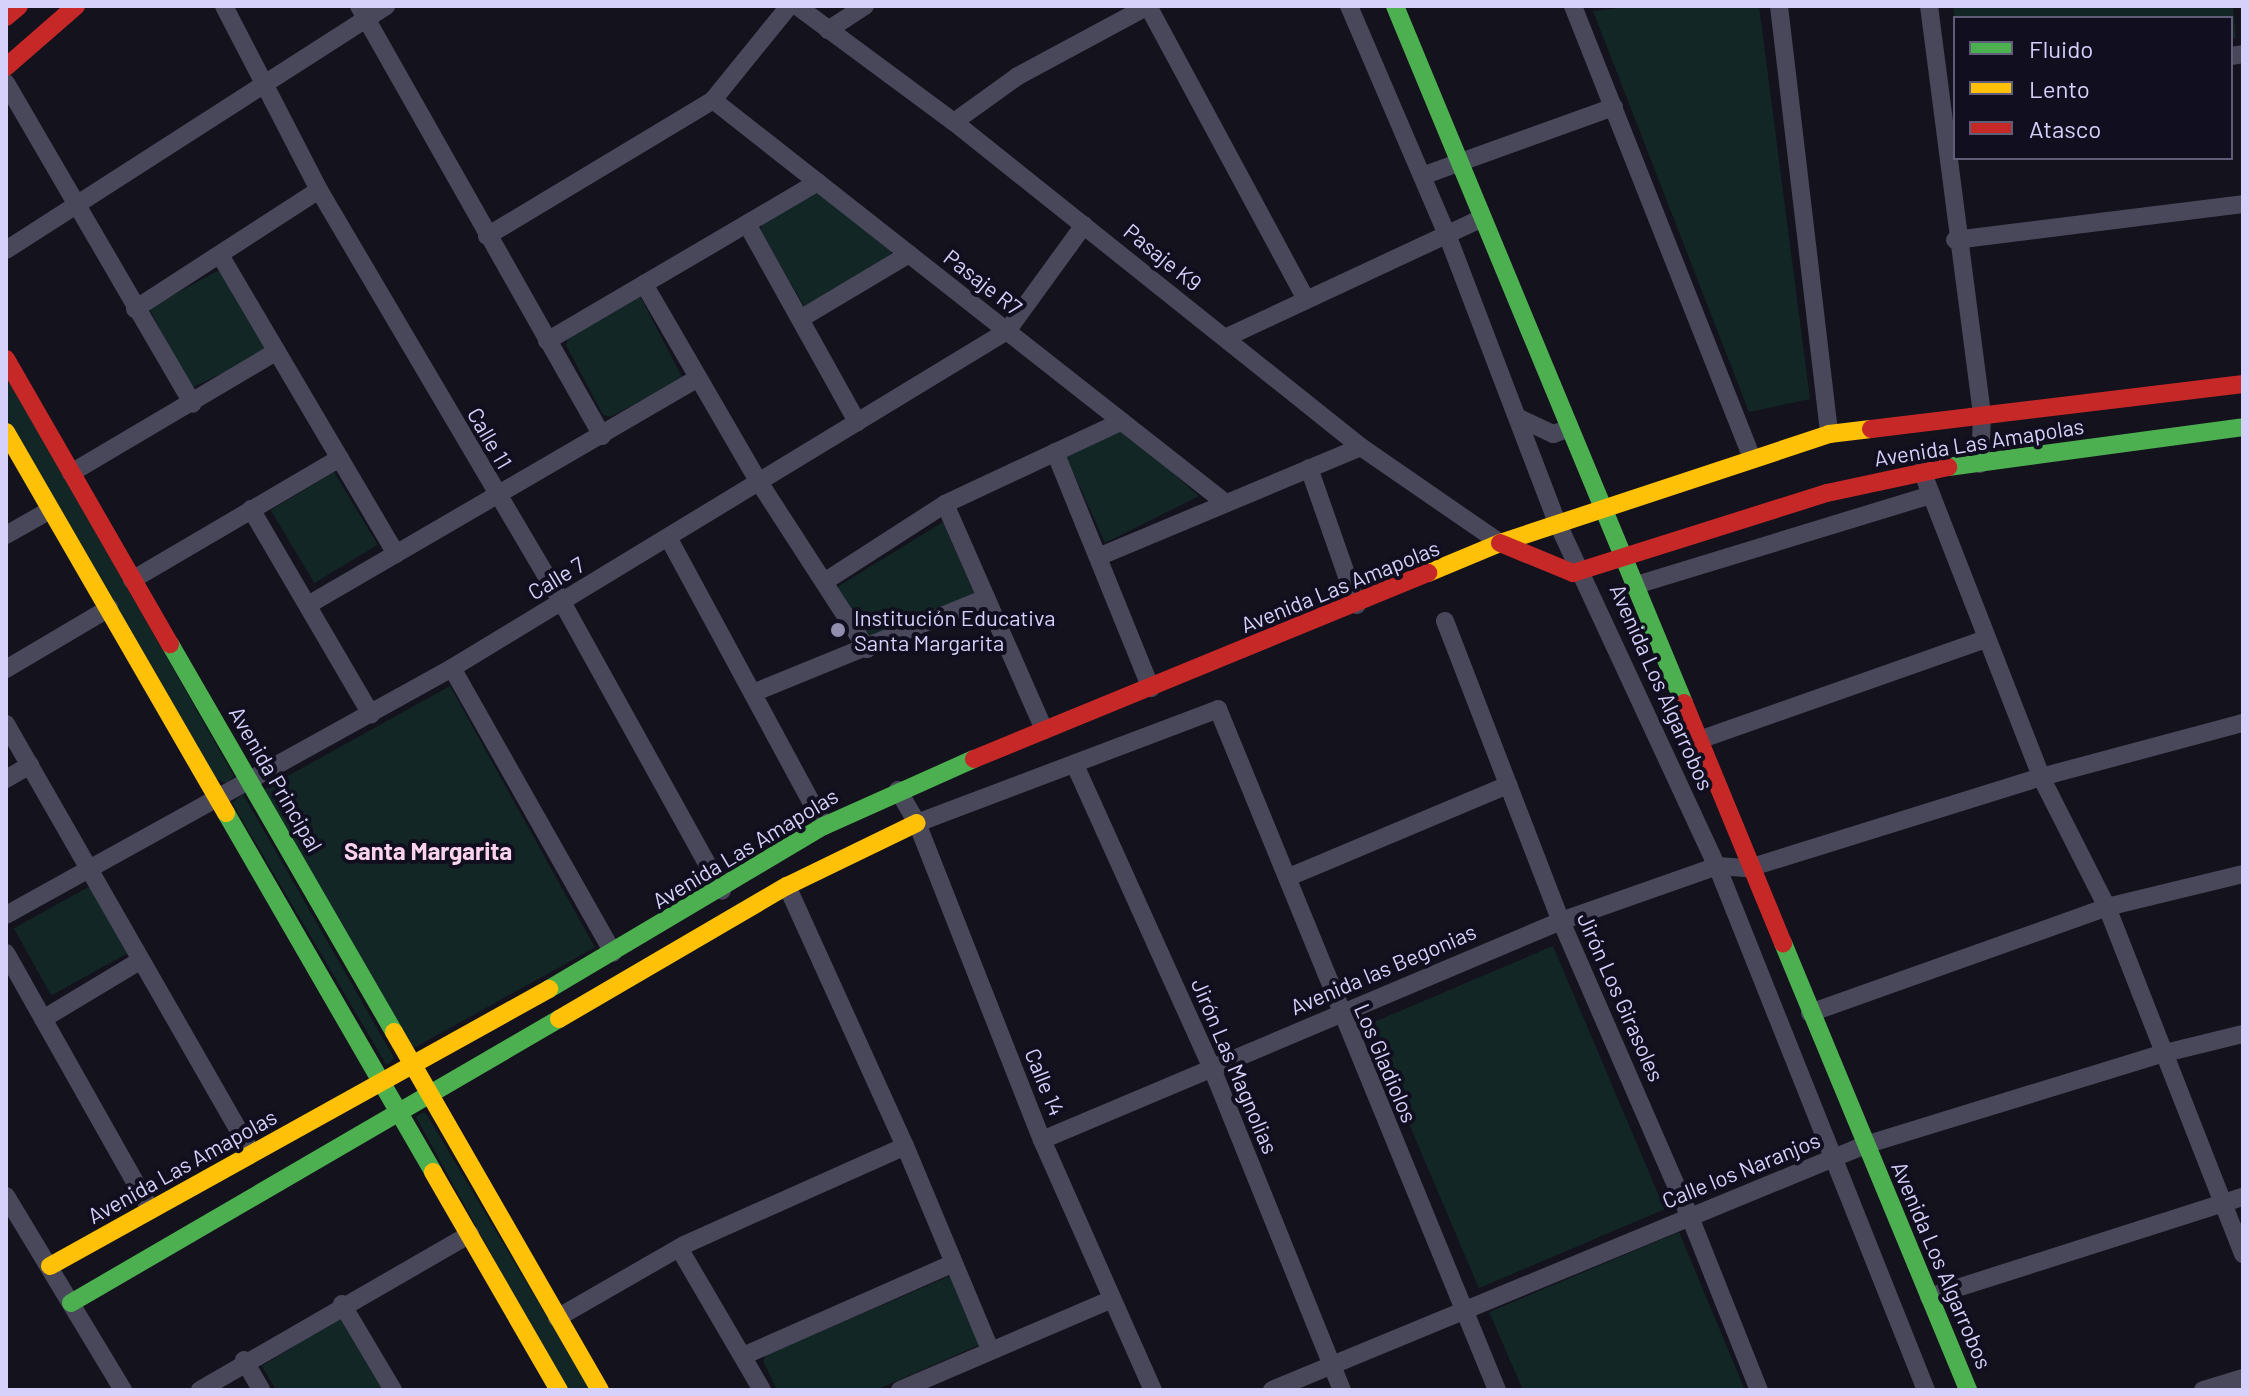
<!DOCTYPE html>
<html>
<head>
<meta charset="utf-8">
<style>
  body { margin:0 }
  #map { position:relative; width:2249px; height:1396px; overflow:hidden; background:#14121c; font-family:Barlow,sans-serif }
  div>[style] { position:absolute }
  .green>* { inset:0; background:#122626; transform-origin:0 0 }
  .street>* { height:18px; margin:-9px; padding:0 9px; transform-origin:9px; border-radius:9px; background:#49485b }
  .fast>* { height:18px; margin:-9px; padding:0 9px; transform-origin:9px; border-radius:9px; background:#4caf50 }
  .slow>* { height:18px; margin:-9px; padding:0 9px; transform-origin:9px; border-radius:9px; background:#ffc107 }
  .jam>* { height:18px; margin:-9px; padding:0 9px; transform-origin:9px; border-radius:9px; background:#c62828 }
  .dots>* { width:22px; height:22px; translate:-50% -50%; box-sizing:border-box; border:4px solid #110f1f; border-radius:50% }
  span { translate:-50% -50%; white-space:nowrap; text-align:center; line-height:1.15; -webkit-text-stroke:8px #110f1f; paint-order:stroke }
  .street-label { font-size:22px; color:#d5d1fb }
  .poi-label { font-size:22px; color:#d5d1fb }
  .left { translate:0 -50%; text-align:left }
  .neighbourhood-label { font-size:24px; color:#fbd3ee; font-weight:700 }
  .frame { position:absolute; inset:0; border:8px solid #d5d1fb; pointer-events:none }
  .legend { position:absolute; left:1953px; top:16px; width:280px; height:144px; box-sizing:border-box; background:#110f1f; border:2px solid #5f5d77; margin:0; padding:10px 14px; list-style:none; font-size:24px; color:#d5d1fb }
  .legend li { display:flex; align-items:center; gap:16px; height:40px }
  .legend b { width:40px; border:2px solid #5f5d77 }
</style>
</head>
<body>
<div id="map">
  <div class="green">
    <div style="clip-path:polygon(1637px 6px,1759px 6px,1810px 399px,1749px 412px,1593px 11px)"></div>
    <div style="clip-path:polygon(1953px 6px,2233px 6px,2236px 38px,2231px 38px,2231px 18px,1955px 18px,1955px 23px)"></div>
    <div style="clip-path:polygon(817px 191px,891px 249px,891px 255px,804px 306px,760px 230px,763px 223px)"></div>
    <div style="clip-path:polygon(223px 268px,267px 346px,266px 353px,191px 388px,149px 308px)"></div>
    <div style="clip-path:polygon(639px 294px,683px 379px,610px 417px,603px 415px,566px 345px,569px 335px)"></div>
    <div style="clip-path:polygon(6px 374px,234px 776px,227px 784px,215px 778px,6px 417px)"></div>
    <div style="clip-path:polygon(1124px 430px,1199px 496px,1105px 543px,1066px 456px)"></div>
    <div style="left:334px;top:472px;width:85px;height:74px;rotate:59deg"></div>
    <div style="clip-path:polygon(943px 522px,975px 596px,870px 639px,837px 587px)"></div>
    <div style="left:450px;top:686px;width:299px;height:221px;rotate:61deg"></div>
    <div style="clip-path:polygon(243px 794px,394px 1058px,390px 1063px,386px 1064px,232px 803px)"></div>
    <div style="left:90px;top:886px;width:77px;height:87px;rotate:61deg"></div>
    <div style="left:1553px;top:946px;width:286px;height:202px;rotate:67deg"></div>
    <div style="clip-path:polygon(422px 1113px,426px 1113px,590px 1390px,566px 1390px,416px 1117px)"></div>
    <div style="clip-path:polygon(1679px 1232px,1745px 1390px,1523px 1390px,1489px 1312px)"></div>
    <div style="clip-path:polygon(952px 1275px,979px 1345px,876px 1390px,777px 1390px,763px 1361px,766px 1355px)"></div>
    <div style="clip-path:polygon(342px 1317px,386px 1390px,276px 1390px,262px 1366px)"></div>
  </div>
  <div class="street">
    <div style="left:224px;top:6px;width:207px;rotate:62.7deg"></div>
    <div style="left:319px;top:190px;width:478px;rotate:59.5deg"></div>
    <div style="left:562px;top:602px;width:330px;rotate:61deg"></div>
    <div style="left:359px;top:6px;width:494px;rotate:60.5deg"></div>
    <div style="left:797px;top:6px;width:195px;rotate:36.5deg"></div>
    <div style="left:954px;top:122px;width:521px;rotate:38.61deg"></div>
    <div style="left:1361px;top:447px;width:169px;rotate:34.6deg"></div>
    <div style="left:1148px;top:6px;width:332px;rotate:61.7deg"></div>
    <div style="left:1349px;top:6px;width:251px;rotate:66.8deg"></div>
    <div style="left:1448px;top:237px;width:305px;rotate:69.1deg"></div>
    <div style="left:1557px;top:522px;width:379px;rotate:65.1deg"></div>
    <div style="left:1717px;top:866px;width:564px;rotate:68.26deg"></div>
    <div style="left:1573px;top:6px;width:484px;rotate:68.4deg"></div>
    <div style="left:1779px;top:6px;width:431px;rotate:83.3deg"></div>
    <div style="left:1929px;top:6px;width:412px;rotate:82.6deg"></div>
    <div style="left:1982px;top:415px;width:49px;rotate:92.3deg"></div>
    <div style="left:828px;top:30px;width:44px;rotate:-33deg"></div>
    <div style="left:2231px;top:56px;width:12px;rotate:-9deg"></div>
    <div style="left:6px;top:83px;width:371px;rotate:59.8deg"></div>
    <div style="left:713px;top:100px;width:649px;rotate:38.18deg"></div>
    <div style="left:954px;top:122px;width:79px;rotate:-35.7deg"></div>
    <div style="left:1018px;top:76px;width:148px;rotate:-28.3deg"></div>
    <div style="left:1422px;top:176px;width:204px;rotate:-19.8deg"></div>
    <div style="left:747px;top:224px;width:227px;rotate:60.9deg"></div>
    <div style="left:487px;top:236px;width:264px;rotate:-31deg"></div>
    <div style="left:713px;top:100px;width:121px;rotate:-51deg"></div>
    <div style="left:1955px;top:240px;width:290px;rotate:-7.1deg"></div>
    <div style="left:6px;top:250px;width:452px;rotate:-32.7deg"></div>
    <div style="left:220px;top:255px;width:347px;rotate:59.5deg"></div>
    <div style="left:644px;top:284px;width:229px;rotate:59.9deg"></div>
    <div style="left:759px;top:482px;width:199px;rotate:57.1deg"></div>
    <div style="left:135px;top:309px;width:219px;rotate:-32.9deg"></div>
    <div style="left:800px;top:319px;width:127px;rotate:-30.8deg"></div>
    <div style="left:1225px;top:338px;width:284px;rotate:-25deg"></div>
    <div style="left:547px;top:341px;width:314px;rotate:-30.4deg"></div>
    <div style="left:1519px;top:418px;width:38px;rotate:25deg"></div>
    <div style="left:1553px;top:434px;width:16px;rotate:-18deg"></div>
    <div style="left:1055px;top:452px;width:255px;rotate:67.9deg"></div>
    <div style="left:1309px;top:468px;width:145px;rotate:70.7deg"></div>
    <div style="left:1922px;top:471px;width:328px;rotate:68.7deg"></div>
    <div style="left:2041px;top:777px;width:146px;rotate:63.1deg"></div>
    <div style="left:2107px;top:907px;width:373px;rotate:68.6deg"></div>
    <div style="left:71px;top:473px;width:239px;rotate:-30.6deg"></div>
    <div style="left:945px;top:504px;width:247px;rotate:66.3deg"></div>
    <div style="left:251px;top:509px;width:238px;rotate:59.7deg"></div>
    <div style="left:6px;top:535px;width:51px;rotate:-29.6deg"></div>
    <div style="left:669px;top:539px;width:326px;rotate:61.6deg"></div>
    <div style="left:1098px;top:557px;width:285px;rotate:-22.7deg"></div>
    <div style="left:132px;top:580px;width:241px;rotate:-30.4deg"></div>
    <div style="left:824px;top:582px;width:144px;rotate:-32.8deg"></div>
    <div style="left:945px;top:504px;width:195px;rotate:-25.1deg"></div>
    <div style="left:1633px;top:586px;width:312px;rotate:-17deg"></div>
    <div style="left:308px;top:605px;width:451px;rotate:-30.2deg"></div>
    <div style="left:1445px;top:621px;width:322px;rotate:68.9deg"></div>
    <div style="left:1561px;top:921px;width:323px;rotate:66.5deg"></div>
    <div style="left:1690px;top:1217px;width:186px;rotate:68.3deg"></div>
    <div style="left:452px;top:668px;width:327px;rotate:60.5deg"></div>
    <div style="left:6px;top:669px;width:120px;rotate:-30.6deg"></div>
    <div style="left:753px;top:693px;width:252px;rotate:-22.2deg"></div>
    <div style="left:6px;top:724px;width:495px;rotate:60.2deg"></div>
    <div style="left:1699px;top:740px;width:304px;rotate:-19.4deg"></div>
    <div style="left:1075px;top:765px;width:330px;rotate:65.7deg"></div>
    <div style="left:1211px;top:1066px;width:349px;rotate:68deg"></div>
    <div style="left:6px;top:779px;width:28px;rotate:-30deg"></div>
    <div style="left:898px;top:790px;width:38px;rotate:60deg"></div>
    <div style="left:917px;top:823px;width:341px;rotate:68.5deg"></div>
    <div style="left:1042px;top:1140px;width:274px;rotate:66.1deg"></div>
    <div style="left:917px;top:823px;width:322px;rotate:-20.7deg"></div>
    <div style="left:1218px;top:709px;width:736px;rotate:67.72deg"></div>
    <div style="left:1289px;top:877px;width:238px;rotate:-22.8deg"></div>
    <div style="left:787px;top:886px;width:286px;rotate:65.6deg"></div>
    <div style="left:905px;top:1146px;width:220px;rotate:67.3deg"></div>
    <div style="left:6px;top:915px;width:510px;rotate:-28.98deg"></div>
    <div style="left:452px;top:668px;width:649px;rotate:-31.27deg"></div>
    <div style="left:1007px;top:331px;width:131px;rotate:-54deg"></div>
    <div style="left:6px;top:953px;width:295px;rotate:60.6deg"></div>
    <div style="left:1810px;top:1013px;width:315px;rotate:-19.6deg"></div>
    <div style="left:2107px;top:907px;width:140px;rotate:-13.6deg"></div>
    <div style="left:43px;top:1019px;width:114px;rotate:-31deg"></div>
    <div style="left:1042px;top:1140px;width:563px;rotate:-22.88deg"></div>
    <div style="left:1561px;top:921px;width:165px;rotate:-19.4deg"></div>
    <div style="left:1717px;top:866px;width:32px;rotate:4deg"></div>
    <div style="left:1749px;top:868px;width:306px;rotate:-17.3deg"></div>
    <div style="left:2041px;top:777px;width:209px;rotate:-15deg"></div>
    <div style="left:6px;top:1196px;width:227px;rotate:58.9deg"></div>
    <div style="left:679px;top:1248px;width:164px;rotate:59.7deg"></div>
    <div style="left:1929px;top:1297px;width:330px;rotate:-17.7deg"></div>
    <div style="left:342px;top:1304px;width:100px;rotate:59.3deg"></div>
    <div style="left:557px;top:1318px;width:146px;rotate:-29.9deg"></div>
    <div style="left:684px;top:1245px;width:242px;rotate:-24.1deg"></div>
    <div style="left:743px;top:1356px;width:228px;rotate:-23.8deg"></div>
    <div style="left:244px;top:1360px;width:34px;rotate:60deg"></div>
    <div style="left:200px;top:1390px;width:312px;rotate:-30deg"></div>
    <div style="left:900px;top:1390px;width:231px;rotate:-23.2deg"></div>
    <div style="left:1272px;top:1390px;width:642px;rotate:-22.45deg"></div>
    <div style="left:1865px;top:1145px;width:310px;rotate:-17.1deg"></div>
    <div style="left:2161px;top:1054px;width:84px;rotate:-13.7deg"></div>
    <div style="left:2203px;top:1390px;width:42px;rotate:-16.7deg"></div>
  </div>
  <div class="fast">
    <div style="left:1395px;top:6px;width:755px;rotate:67.48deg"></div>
    <div style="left:1948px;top:467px;width:298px;rotate:-7.7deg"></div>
    <div style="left:170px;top:644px;width:448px;rotate:60deg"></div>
    <div style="left:226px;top:813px;width:414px;rotate:60deg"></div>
    <div style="left:1783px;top:943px;width:484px;rotate:67.5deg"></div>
    <div style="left:549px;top:989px;width:320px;rotate:-30.7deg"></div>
    <div style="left:824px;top:826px;width:164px;rotate:-24.1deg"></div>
    <div style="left:71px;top:1303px;width:565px;rotate:-30.2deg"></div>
  </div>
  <div class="slow">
    <div style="left:6px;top:432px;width:440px;rotate:60deg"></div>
    <div style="left:1428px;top:573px;width:78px;rotate:-22.6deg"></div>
    <div style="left:1500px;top:543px;width:347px;rotate:-18.3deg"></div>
    <div style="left:1829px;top:434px;width:42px;rotate:-6.8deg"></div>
    <div style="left:559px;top:1019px;width:264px;rotate:-30.3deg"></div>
    <div style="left:787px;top:886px;width:144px;rotate:-25.9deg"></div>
    <div style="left:394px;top:1032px;width:413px;rotate:60.1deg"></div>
    <div style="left:433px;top:1172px;width:252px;rotate:60deg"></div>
    <div style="left:50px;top:1266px;width:571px;rotate:-29.04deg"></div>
  </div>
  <div class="jam">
    <div style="left:6px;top:17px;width:17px;rotate:-40deg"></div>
    <div style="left:6px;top:67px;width:93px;rotate:-41.1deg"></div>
    <div style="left:6px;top:359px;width:329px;rotate:60.1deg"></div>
    <div style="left:1871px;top:429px;width:375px;rotate:-6.9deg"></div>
    <div style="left:1500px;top:543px;width:79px;rotate:22.3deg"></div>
    <div style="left:1573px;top:573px;width:266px;rotate:-17.5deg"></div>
    <div style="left:1827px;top:493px;width:124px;rotate:-12.1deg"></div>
    <div style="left:1684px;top:703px;width:260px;rotate:67.6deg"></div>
    <div style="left:974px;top:759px;width:491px;rotate:-22.3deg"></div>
  </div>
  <div class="dots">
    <div style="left:838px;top:630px;background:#918ead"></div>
  </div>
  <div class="street-label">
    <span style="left:1163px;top:257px;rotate:39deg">Pasaje K9</span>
    <span style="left:983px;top:282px;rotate:38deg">Pasaje R7</span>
    <span style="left:490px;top:438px;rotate:60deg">Calle 11</span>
    <span style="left:1979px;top:442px;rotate:-9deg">Avenida Las Amapolas</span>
    <span style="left:556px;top:578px;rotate:-31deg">Calle 7</span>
    <span style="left:1340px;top:586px;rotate:-22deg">Avenida Las Amapolas</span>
    <span style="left:1662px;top:687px;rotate:66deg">Avenida Los Algarrobos</span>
    <span style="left:276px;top:779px;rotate:60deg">Avenida Principal</span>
    <span style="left:745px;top:848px;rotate:-31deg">Avenida Las Amapolas</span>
    <span style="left:1383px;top:969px;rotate:-23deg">Avenida las Begonias</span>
    <span style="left:1621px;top:997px;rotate:66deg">Jirón Los Girasoles</span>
    <span style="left:1386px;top:1063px;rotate:67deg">Los Gladiolos</span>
    <span style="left:1235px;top:1066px;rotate:67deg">Jirón Las Magnolias</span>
    <span style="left:1045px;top:1082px;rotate:68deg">Calle 14</span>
    <span style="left:182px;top:1166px;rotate:-29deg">Avenida Las Amapolas</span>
    <span style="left:1741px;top:1170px;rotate:-22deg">Calle los Naranjos</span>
    <span style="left:1942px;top:1265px;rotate:67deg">Avenida Los Algarrobos</span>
  </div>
  <div class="poi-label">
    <span class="left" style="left:854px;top:630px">Institución Educativa<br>Santa Margarita</span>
  </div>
  <div class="neighbourhood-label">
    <span style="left:428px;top:851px">Santa Margarita</span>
  </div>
  <div class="frame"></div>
  <ul class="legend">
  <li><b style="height:10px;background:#4caf50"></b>Fluido</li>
  <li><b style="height:10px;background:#ffc107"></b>Lento</li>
  <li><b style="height:10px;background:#c62828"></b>Atasco</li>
  </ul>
</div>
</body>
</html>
